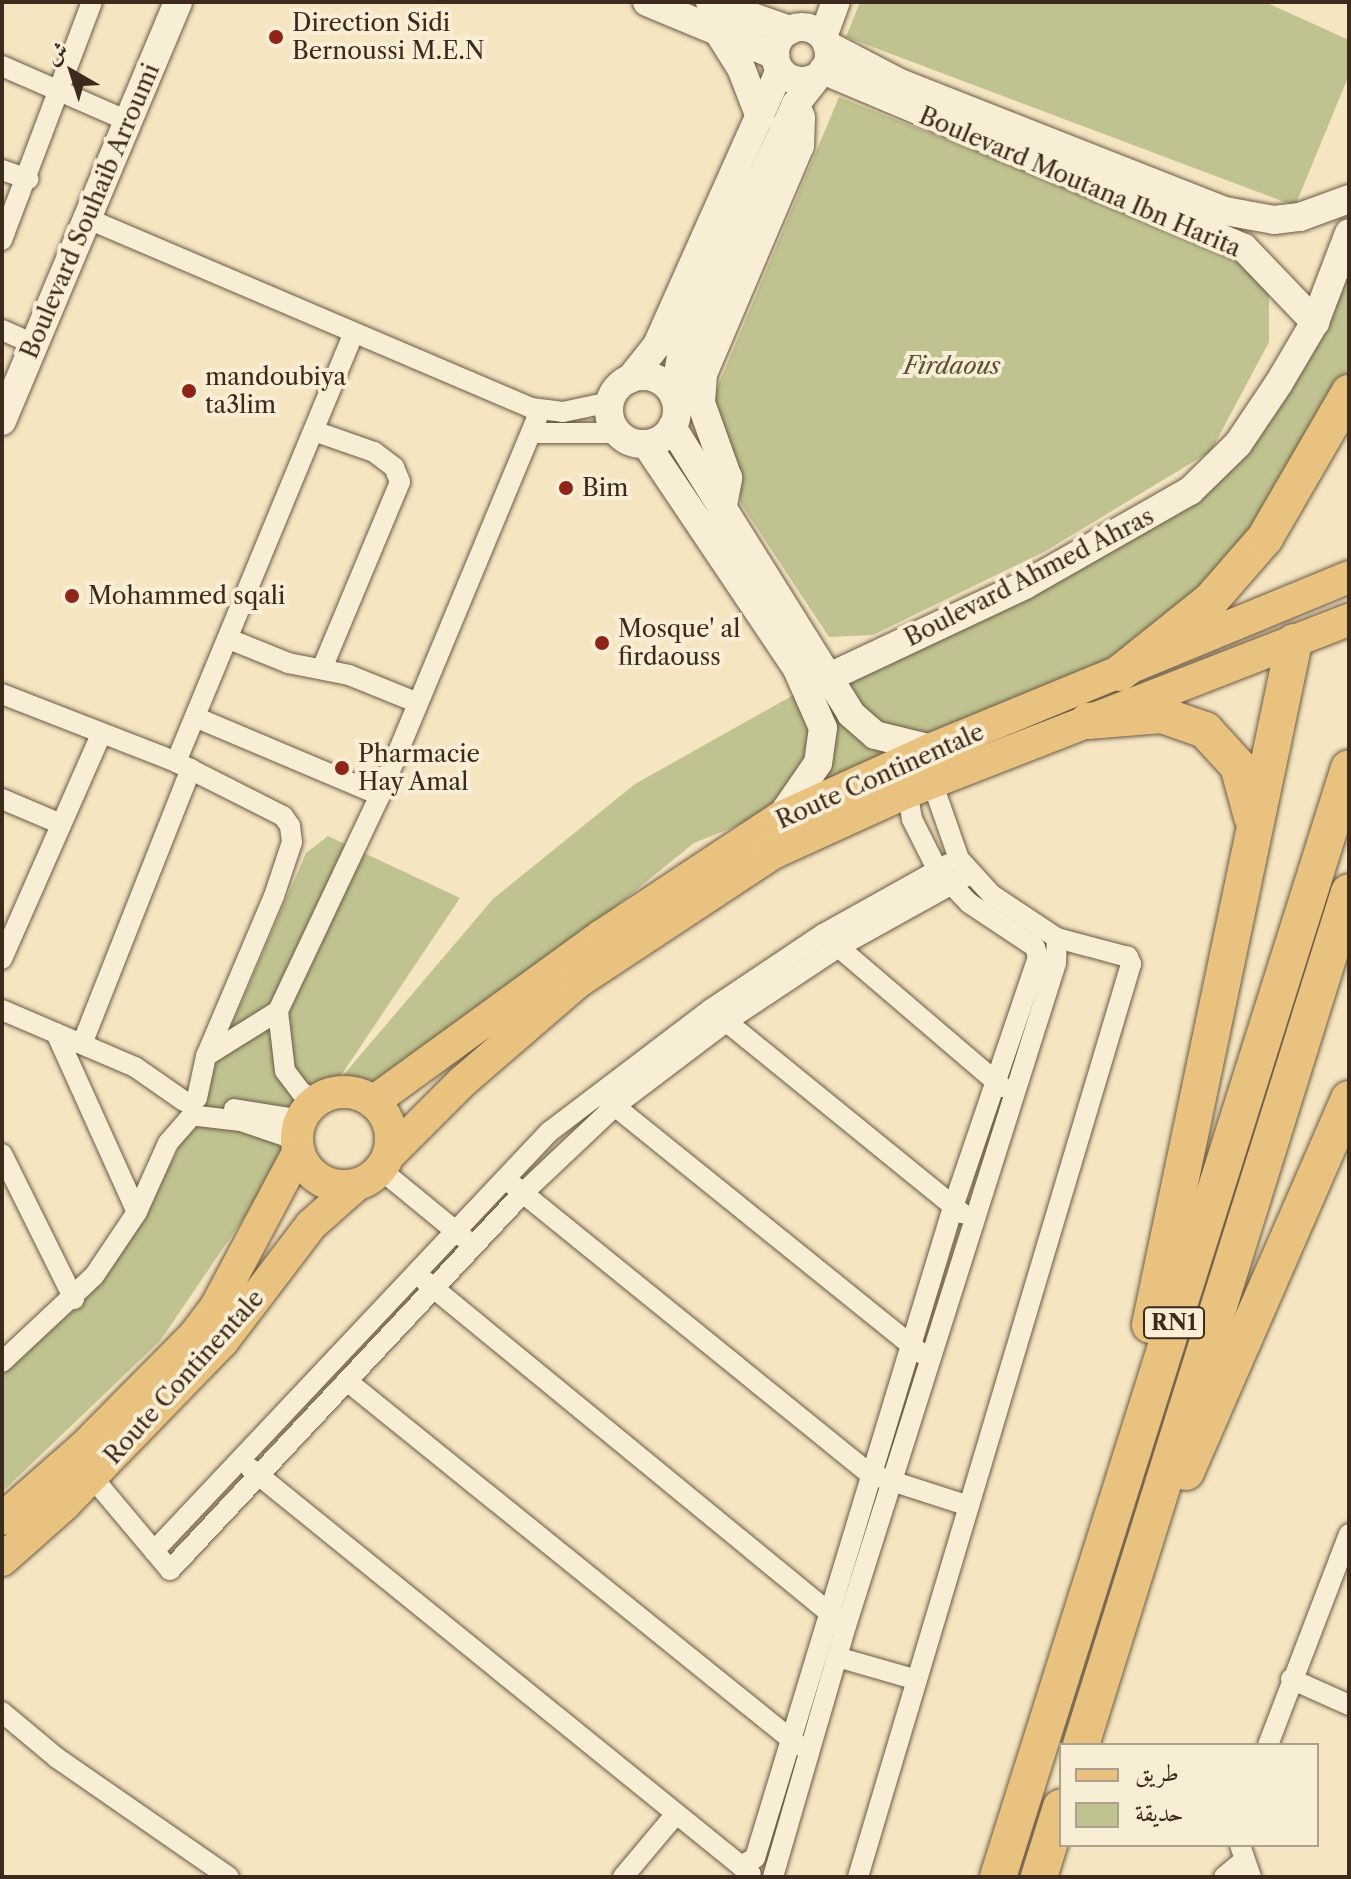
<!DOCTYPE html>
<html>
<head>
<meta charset="utf-8">
<style>
  body { margin:0 }
  #map { position:relative; width:1351px; height:1879px; overflow:hidden; background:#f5e5c0; font-family:"Libre Caslon Text",Amiri,serif }
  div>[style] { position:absolute }
  .green>* { inset:0; background:#c0c38f }
  .roads { filter:drop-shadow(0 0 2px #6a5a45) drop-shadow(0 0 2px #6a5a45) }
  .street>* { height:20px; margin:-10px; padding:0 10px; transform-origin:10px; border-radius:10px; background:#f8eed6 }
  .secondary>* { height:28px; margin:-14px; padding:0 14px; transform-origin:14px; border-radius:14px; background:#f8eed6 }
  .secondary>.ring { margin:-14px; padding:0; box-sizing:content-box; background:none; border:28px solid #f8eed6; border-radius:50% }
  .primary>* { height:32px; margin:-16px; padding:0 16px; transform-origin:16px; border-radius:16px; background:#eac280 }
  .primary>.ring { margin:-16px; padding:0; box-sizing:content-box; background:none; border:32px solid #eac280; border-radius:50% }
  .highway>* { height:36px; margin:-18px; padding:0 18px; transform-origin:18px; border-radius:18px; background:#eac280 }
  .dots>* { width:22px; height:22px; translate:-50% -50%; box-sizing:border-box; border:4px solid #f8eed6; border-radius:50% }
  span { translate:-50% -50%; white-space:nowrap; text-align:center; line-height:1.15; -webkit-text-stroke:8px #f8eed6; paint-order:stroke }
  .shield-label span { padding:2px 6px; background:#f8eed6; border:2px solid; border-radius:6px; -webkit-text-stroke-width:0 }
  .shield-label { font-size:22px; color:#3c2b1c; font-weight:700 }
  .poi-label { font-size:24px; color:#3c2b1c }
  .left { translate:0 -50%; text-align:left }
  .street-label { font-size:24px; color:#3c2b1c }
  .park-label { font-size:24px; color:#5d5139; font-style:italic }
  .frame { position:absolute; inset:0; border:4px solid #3c2b1c; pointer-events:none }
  .legend { position:absolute; left:1059px; top:1743px; width:260px; height:104px; box-sizing:border-box; background:#f8eed6; border:2px solid #ada08c; margin:0; padding:10px 14px; list-style:none; font-size:24px; color:#3c2b1c }
  .legend li { display:flex; align-items:center; gap:16px; height:40px }
  .legend b { width:40px; border:2px solid #ada08c }
  .north { position:absolute; left:32px; top:32px; width:80px; height:80px; -webkit-text-stroke:6px #f8eed6; paint-order:stroke; rotate:321deg; font-size:22px; font-weight:700; line-height:32px; text-align:center; color:#3c2b1c }
  .north::after { content:''; display:block; margin:auto; width:28px; height:36px; background:#3c2b1c; clip-path:polygon(50% 0,100% 100%,50% 72%,0 100%) }
</style>
</head>
<body>
<div id="map">
  <div class="green">
    <div style="clip-path:polygon(860px 2px,1265px 2px,1349px 40px,1349px 75px,1295px 206px,846px 37px)"></div>
    <div style="clip-path:polygon(839px 97px,1229px 253px,1269px 288px,1269px 342px,1211px 451px,1044px 552px,873px 635px,829px 637px,741px 504px,735px 469px,707px 412px)"></div>
    <div style="clip-path:polygon(1349px 233px,1349px 389px,1312px 464px,1133px 666px,694px 843px,562px 950px,349px 1109px,322px 1103px,160px 1341px,2px 1492px,2px 1359px,90px 1295px,127px 1241px,175px 1156px,306px 853px,328px 836px,460px 898px,334px 1086px,493px 899px,635px 784px,806px 688px,1025px 585px,1238px 444px)"></div>
  </div>
  <div class="roads">
    <div class="street">
      <div style="left:2px;top:66px;width:137px;rotate:23.6deg"></div>
      <div style="left:2px;top:170px;width:28px;rotate:19deg"></div>
      <div style="left:86px;top:218px;width:484px;rotate:23.1deg"></div>
      <div style="left:531px;top:408px;width:32px;rotate:7deg"></div>
      <div style="left:563px;top:412px;width:48px;rotate:-12deg"></div>
      <div style="left:2px;top:240px;width:254px;rotate:-69.3deg"></div>
      <div style="left:2px;top:330px;width:35px;rotate:24deg"></div>
      <div style="left:314px;top:431px;width:64px;rotate:19.3deg"></div>
      <div style="left:374px;top:452px;width:25px;rotate:37deg"></div>
      <div style="left:394px;top:467px;width:16px;rotate:68deg"></div>
      <div style="left:400px;top:482px;width:199px;rotate:112.7deg"></div>
      <div style="left:531px;top:433px;width:86px"></div>
      <div style="left:229px;top:639px;width:64px;rotate:22.1deg"></div>
      <div style="left:288px;top:663px;width:62px;rotate:11.1deg"></div>
      <div style="left:349px;top:675px;width:74px;rotate:22.1deg"></div>
      <div style="left:2px;top:694px;width:187px;rotate:21.3deg"></div>
      <div style="left:176px;top:762px;width:120px;rotate:26.8deg"></div>
      <div style="left:283px;top:816px;width:12px;rotate:55deg"></div>
      <div style="left:290px;top:826px;width:16px;rotate:83deg"></div>
      <div style="left:292px;top:842px;width:57px;rotate:108.4deg"></div>
      <div style="left:274px;top:896px;width:174px;rotate:113deg"></div>
      <div style="left:206px;top:1056px;width:43px;rotate:102.1deg"></div>
      <div style="left:195px;top:717px;width:201px;rotate:22.9deg"></div>
      <div style="left:176px;top:762px;width:463px;rotate:-67.5deg"></div>
      <div style="left:2px;top:799px;width:64px;rotate:23deg"></div>
      <div style="left:829px;top:939px;width:228px;rotate:40.5deg"></div>
      <div style="left:2px;top:959px;width:245px;rotate:-66.2deg"></div>
      <div style="left:2px;top:1010px;width:145px;rotate:23.2deg"></div>
      <div style="left:135px;top:1067px;width:60px;rotate:34.8deg"></div>
      <div style="left:717px;top:1014px;width:316px;rotate:39.1deg"></div>
      <div style="left:56px;top:1033px;width:196px;rotate:65.7deg"></div>
      <div style="left:82px;top:1044px;width:296px;rotate:-68.4deg"></div>
      <div style="left:206px;top:1056px;width:85px;rotate:-32deg"></div>
      <div style="left:606px;top:1099px;width:405px;rotate:38.9deg"></div>
      <div style="left:317px;top:1101px;width:18px;rotate:-151deg"></div>
      <div style="left:301px;top:1092px;width:26px;rotate:-127deg"></div>
      <div style="left:285px;top:1071px;width:60px;rotate:-96.7deg"></div>
      <div style="left:278px;top:1011px;width:239px;rotate:-64.7deg"></div>
      <div style="left:380px;top:795px;width:417px;rotate:-67.4deg"></div>
      <div style="left:234px;top:1109px;width:68px;rotate:9.3deg"></div>
      <div style="left:198px;top:1116px;width:43px;rotate:6.6deg"></div>
      <div style="left:241px;top:1121px;width:59px;rotate:18.7deg"></div>
      <div style="left:2px;top:1154px;width:162px;rotate:63.6deg"></div>
      <div style="left:380px;top:1169px;width:109px;rotate:39.4deg"></div>
      <div style="left:513px;top:1185px;width:459px;rotate:39deg"></div>
      <div style="left:870px;top:1474px;width:104px;rotate:17.9deg"></div>
      <div style="left:425px;top:1281px;width:533px;rotate:39.37deg"></div>
      <div style="left:2px;top:1362px;width:126px;rotate:-43.1deg"></div>
      <div style="left:94px;top:1276px;width:77px;rotate:-56.1deg"></div>
      <div style="left:137px;top:1212px;width:76px;rotate:-65.8deg"></div>
      <div style="left:168px;top:1143px;width:35px;rotate:-49deg"></div>
      <div style="left:347px;top:1381px;width:580px;rotate:38.91deg"></div>
      <div style="left:251px;top:1469px;width:643px;rotate:39.01deg"></div>
      <div style="left:92px;top:1477px;width:121px;rotate:50deg"></div>
      <div style="left:170px;top:1570px;width:516px;rotate:-46.88deg"></div>
      <div style="left:523px;top:1193px;width:127px;rotate:-43.4deg"></div>
      <div style="left:615px;top:1106px;width:139px;rotate:-37.1deg"></div>
      <div style="left:726px;top:1022px;width:136px;rotate:-33.6deg"></div>
      <div style="left:839px;top:947px;width:150px;rotate:-29.1deg"></div>
      <div style="left:154px;top:1551px;width:576px;rotate:-46.69deg"></div>
      <div style="left:549px;top:1132px;width:203px;rotate:-37.2deg"></div>
      <div style="left:711px;top:1009px;width:135px;rotate:-33.8deg"></div>
      <div style="left:823px;top:934px;width:144px;rotate:-29.1deg"></div>
      <div style="left:837px;top:1657px;width:83px;rotate:16deg"></div>
      <div style="left:1291px;top:1679px;width:64px;rotate:24.1deg"></div>
      <div style="left:2px;top:1712px;width:72px;rotate:39.9deg"></div>
      <div style="left:57px;top:1758px;width:209px;rotate:34.7deg"></div>
      <div style="left:1268px;top:1745px;width:226px;rotate:-69deg"></div>
      <div style="left:1240px;top:1845px;width:34px;rotate:71deg"></div>
      <div style="left:741px;top:1866px;width:16px;rotate:-30deg"></div>
      <div style="left:755px;top:1858px;width:680px;rotate:-73.08deg"></div>
      <div style="left:953px;top:1207px;width:264px;rotate:-71.2deg"></div>
      <div style="left:1038px;top:957px;width:10px;rotate:-107deg"></div>
      <div style="left:1035px;top:947px;width:79px;rotate:-146.3deg"></div>
      <div style="left:969px;top:903px;width:47px;rotate:-133.3deg"></div>
      <div style="left:937px;top:869px;width:56px;rotate:-116.6deg"></div>
      <div style="left:912px;top:819px;width:27px;rotate:-100deg"></div>
      <div style="left:623px;top:1877px;width:81px;rotate:-50deg"></div>
      <div style="left:773px;top:1877px;width:261px;rotate:-73.8deg"></div>
      <div style="left:846px;top:1626px;width:695px;rotate:-72.42deg"></div>
      <div style="left:1056px;top:963px;width:25px;rotate:-88deg"></div>
      <div style="left:858px;top:1877px;width:953px;rotate:-73.35deg"></div>
      <div style="left:1131px;top:964px;width:8px;rotate:-113deg"></div>
      <div style="left:1128px;top:957px;width:73px;rotate:-165deg"></div>
      <div style="left:1057px;top:938px;width:78px;rotate:-146.5deg"></div>
      <div style="left:992px;top:895px;width:49px;rotate:-132.5deg"></div>
      <div style="left:959px;top:859px;width:82px;rotate:-109.3deg"></div>
      <div style="left:1224px;top:1877px;width:25px;rotate:-40deg"></div>
    </div>
    <div class="secondary">
      <div style="left:647px;top:2px;width:139px;rotate:22.5deg"></div>
      <div style="left:710px;top:2px;width:85px;rotate:19.3deg"></div>
      <div class="ring" style="left:775px;top:27px;width:26px;height:26px"></div>
      <div style="left:719px;top:33px;width:41px;rotate:57.8deg"></div>
      <div style="left:741px;top:68px;width:53px;rotate:68.8deg"></div>
      <div style="left:823px;top:37px;width:37px;rotate:-70deg"></div>
      <div style="left:827px;top:45px;width:82px;rotate:27.5deg"></div>
      <div style="left:900px;top:83px;width:349px;rotate:21.5deg"></div>
      <div style="left:1225px;top:211px;width:50px;rotate:10.4deg"></div>
      <div style="left:1274px;top:220px;width:26px;rotate:-7deg"></div>
      <div style="left:1300px;top:217px;width:52px;rotate:-20.2deg"></div>
      <div style="left:823px;top:70px;width:457px;rotate:22.9deg"></div>
      <div style="left:1244px;top:248px;width:103px;rotate:46.2deg"></div>
      <div class="ring" style="left:609px;top:376px;width:40px;height:40px"></div>
      <div style="left:630px;top:379px;width:43px;rotate:-51.5deg"></div>
      <div style="left:657px;top:345px;width:301px;rotate:-65.9deg"></div>
      <div style="left:674px;top:396px;width:39px;rotate:-80deg"></div>
      <div style="left:681px;top:358px;width:142px;rotate:-66deg"></div>
      <div style="left:739px;top:228px;width:136px;rotate:-65.3deg"></div>
      <div style="left:796px;top:104px;width:34px;rotate:-52deg"></div>
      <div style="left:2px;top:421px;width:454px;rotate:-67.2deg"></div>
      <div style="left:672px;top:427px;width:338px;rotate:58deg"></div>
      <div style="left:851px;top:714px;width:32px;rotate:41deg"></div>
      <div style="left:875px;top:735px;width:59px;rotate:13.8deg"></div>
      <div style="left:646px;top:444px;width:271px;rotate:56.1deg"></div>
      <div style="left:797px;top:669px;width:64px;rotate:66.2deg"></div>
      <div style="left:823px;top:728px;width:35px;rotate:98deg"></div>
      <div style="left:818px;top:763px;width:67px;rotate:124.6deg"></div>
      <div style="left:722px;top:510px;width:33px;rotate:-79deg"></div>
      <div style="left:728px;top:478px;width:80px;rotate:-109.8deg"></div>
      <div style="left:701px;top:403px;width:29px;rotate:-86deg"></div>
      <div style="left:703px;top:374px;width:248px;rotate:-67deg"></div>
      <div style="left:800px;top:146px;width:28px;rotate:-88deg"></div>
      <div style="left:801px;top:118px;width:15px;rotate:-110deg"></div>
      <div style="left:806px;top:688px;width:242px;rotate:-25.2deg"></div>
      <div style="left:1025px;top:585px;width:190px;rotate:-29.7deg"></div>
      <div style="left:1190px;top:491px;width:67px;rotate:-44.4deg"></div>
      <div style="left:1238px;top:444px;width:73px;rotate:-56.1deg"></div>
      <div style="left:1279px;top:383px;width:71px;rotate:-59.5deg"></div>
      <div style="left:1315px;top:322px;width:95px;rotate:-69.1deg"></div>
    </div>
    <div class="primary">
      <div class="ring" style="left:297px;top:1092px;width:62px;height:62px"></div>
      <div style="left:373px;top:1102px;width:284px;rotate:-36deg"></div>
      <div style="left:603px;top:935px;width:212px;rotate:-33.5deg"></div>
      <div style="left:780px;top:818px;width:167px;rotate:-24.4deg"></div>
      <div style="left:932px;top:749px;width:451px;rotate:-22.4deg"></div>
      <div style="left:388px;top:1156px;width:105px;rotate:-45deg"></div>
      <div style="left:462px;top:1082px;width:155px;rotate:-40.8deg"></div>
      <div style="left:579px;top:981px;width:232px;rotate:-33.4deg"></div>
      <div style="left:773px;top:853px;width:147px;rotate:-24.5deg"></div>
      <div style="left:907px;top:792px;width:474px;rotate:-21.3deg"></div>
      <div style="left:2px;top:1519px;width:109px;rotate:-41.3deg"></div>
      <div style="left:84px;top:1447px;width:156px;rotate:-45.3deg"></div>
      <div style="left:194px;top:1336px;width:39px;rotate:-53deg"></div>
      <div style="left:217px;top:1305px;width:174px;rotate:-62deg"></div>
      <div style="left:2px;top:1560px;width:84px;rotate:-41.6deg"></div>
      <div style="left:65px;top:1504px;width:226px;rotate:-45.9deg"></div>
      <div style="left:222px;top:1342px;width:147px;rotate:-52.7deg"></div>
      <div style="left:311px;top:1225px;width:60px;rotate:-41.6deg"></div>
    </div>
    <div class="highway">
      <div style="left:1120px;top:673px;width:117px;rotate:-38.7deg"></div>
      <div style="left:1211px;top:600px;width:82px;rotate:-48.9deg"></div>
      <div style="left:1265px;top:538px;width:168px;rotate:-59.9deg"></div>
      <div style="left:1088px;top:721px;width:74px;rotate:-4.6deg"></div>
      <div style="left:1162px;top:715px;width:46px;rotate:19.2deg"></div>
      <div style="left:1205px;top:730px;width:49px;rotate:47.5deg"></div>
      <div style="left:1238px;top:766px;width:53px;rotate:74.6deg"></div>
      <div style="left:1150px;top:1325px;width:698px;rotate:-78.09deg"></div>
      <div style="left:1186px;top:1472px;width:407px;rotate:-66.4deg"></div>
      <div style="left:1081px;top:1745px;width:894px;rotate:-72.56deg"></div>
      <div style="left:998px;top:1877px;width:1163px;rotate:-72.44deg"></div>
      <div style="left:1039px;top:1877px;width:73px;rotate:-72.6deg"></div>
    </div>
  </div>
  <div class="dots">
    <div style="left:276px;top:37px;background:#8f2418"></div>
    <div style="left:189px;top:391px;background:#8f2418"></div>
    <div style="left:566px;top:488px;background:#8f2418"></div>
    <div style="left:72px;top:596px;background:#8f2418"></div>
    <div style="left:602px;top:643px;background:#8f2418"></div>
    <div style="left:342px;top:768px;background:#8f2418"></div>
  </div>
  <div class="shield-label">
    <span style="left:1174px;top:1323px">RN1</span>
  </div>
  <div class="poi-label">
    <span class="left" style="left:292px;top:37px">Direction Sidi<br>Bernoussi M.E.N</span>
    <span class="left" style="left:205px;top:391px">mandoubiya<br>ta3lim</span>
    <span class="left" style="left:582px;top:488px">Bim</span>
    <span class="left" style="left:88px;top:596px">Mohammed sqali</span>
    <span class="left" style="left:618px;top:643px">Mosque' al<br>firdaouss</span>
    <span class="left" style="left:358px;top:768px">Pharmacie<br>Hay Amal</span>
  </div>
  <div class="street-label">
    <span style="left:1080px;top:182px;rotate:23deg">Boulevard Moutana Ibn Harita</span>
    <span style="left:90px;top:211px;rotate:-67deg">Boulevard Souhaib Arroumi</span>
    <span style="left:1029px;top:577px;rotate:-27deg">Boulevard Ahmed Ahras</span>
    <span style="left:880px;top:776px;rotate:-24deg">Route Continentale</span>
    <span style="left:184px;top:1377px;rotate:-48deg">Route Continentale</span>
  </div>
  <div class="park-label">
    <span style="left:952px;top:366px">Firdaous</span>
  </div>
  <div class="frame"></div>
  <ul class="legend">
  <li><b style="height:10px;background:#eac280"></b>طريق</li>
  <li><b style="height:22px;background:#c0c38f"></b>حديقة</li>
  </ul>
  <div class="north">ش</div>
</div>
</body>
</html>
